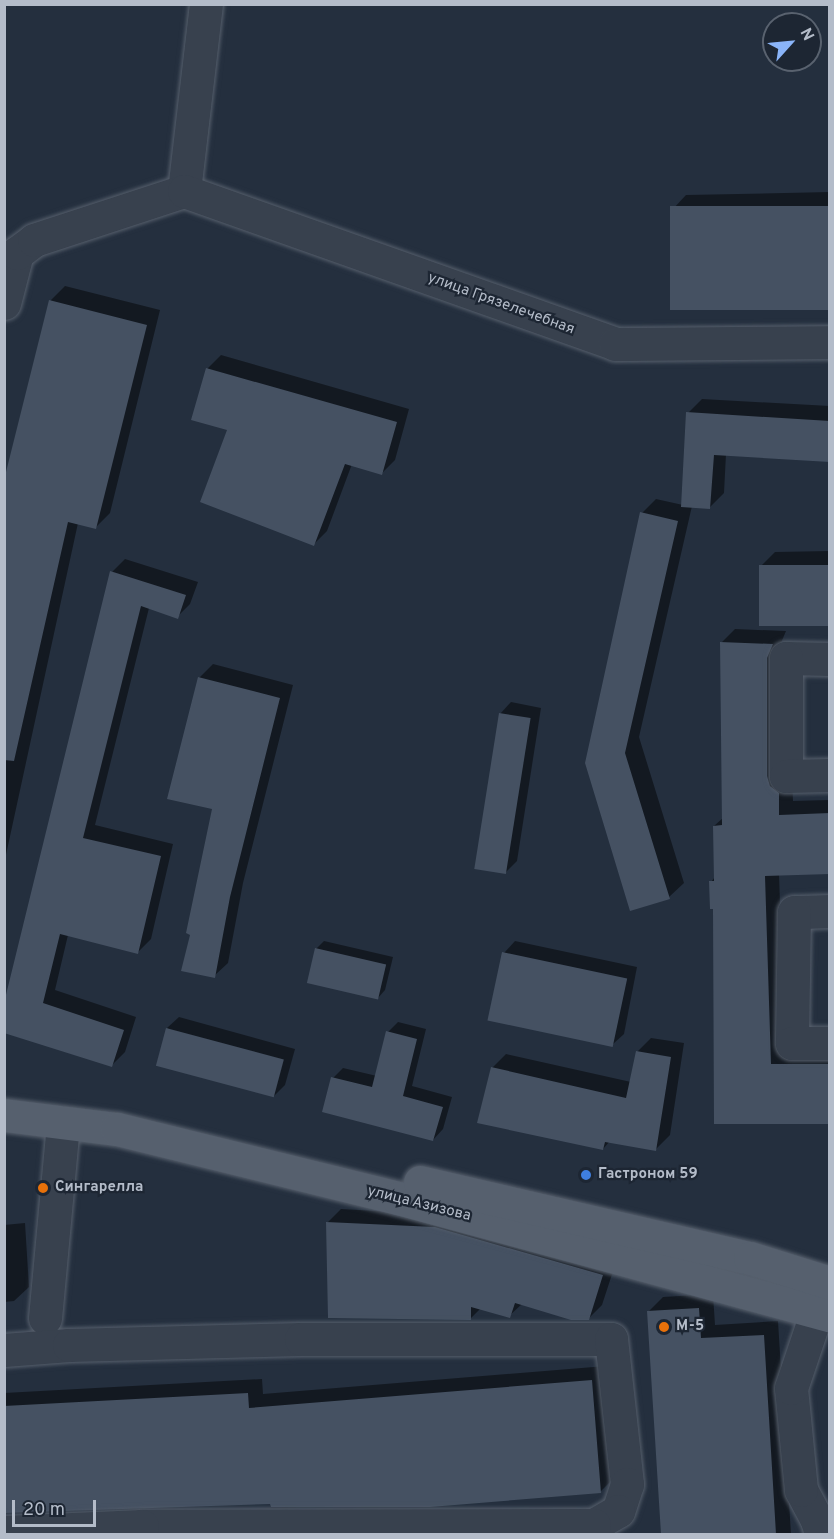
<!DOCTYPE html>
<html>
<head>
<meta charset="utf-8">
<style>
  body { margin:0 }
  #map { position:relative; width:834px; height:1539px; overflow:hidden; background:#242f3e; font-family:Overpass,sans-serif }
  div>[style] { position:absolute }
  .shadow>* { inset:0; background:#0007 }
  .building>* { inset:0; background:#455162; transform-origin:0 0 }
  .roads { filter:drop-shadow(0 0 2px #565f6c) drop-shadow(0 0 2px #565f6c) }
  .minor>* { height:33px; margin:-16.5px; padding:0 16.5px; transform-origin:16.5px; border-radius:16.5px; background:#38414e }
  .major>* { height:33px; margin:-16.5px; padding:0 16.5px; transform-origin:16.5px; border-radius:16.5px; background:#56606e }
  .dots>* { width:16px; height:16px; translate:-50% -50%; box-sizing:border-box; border:3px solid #1d2633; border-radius:50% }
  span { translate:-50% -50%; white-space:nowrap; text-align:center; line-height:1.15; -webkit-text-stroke:4.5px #1d2633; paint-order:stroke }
  .street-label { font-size:15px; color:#b4bcc9 }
  .poi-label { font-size:15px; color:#b4bcc9; font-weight:700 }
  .left { translate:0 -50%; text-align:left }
  .frame { position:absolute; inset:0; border:6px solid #b4bcc9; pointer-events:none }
  .north { position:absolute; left:762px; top:12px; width:60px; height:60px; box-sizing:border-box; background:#1d2633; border:2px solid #59626f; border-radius:50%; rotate:63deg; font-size:16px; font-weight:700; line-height:24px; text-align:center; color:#b4bcc9 }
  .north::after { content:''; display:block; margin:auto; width:21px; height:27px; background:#8ab4f8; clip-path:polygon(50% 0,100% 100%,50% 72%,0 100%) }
  .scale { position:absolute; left:12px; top:1500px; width:84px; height:27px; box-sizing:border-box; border:3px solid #b4bcc9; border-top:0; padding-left:8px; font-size:18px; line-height:21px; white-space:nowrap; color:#b4bcc9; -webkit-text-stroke:4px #1d2633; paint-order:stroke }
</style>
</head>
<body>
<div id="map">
  <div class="shadow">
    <div style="clip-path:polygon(830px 192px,830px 308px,672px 210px,686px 195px)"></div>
    <div style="clip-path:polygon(65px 286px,160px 310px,110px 513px,96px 527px,78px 523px,4px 864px,4px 486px,51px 300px)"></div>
    <div style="clip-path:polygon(221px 355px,409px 409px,395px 460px,382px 473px,352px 464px,327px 531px,314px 544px,229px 429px,193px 419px,208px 368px)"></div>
    <div style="clip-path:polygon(702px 399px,830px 406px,830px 460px,726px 454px,724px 493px,710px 507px,692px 506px,639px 737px,684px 883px,669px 897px,586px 763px,642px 513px,656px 499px,683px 505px,688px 413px)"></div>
    <div style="clip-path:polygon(830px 551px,830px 625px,761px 566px,775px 552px)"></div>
    <div style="clip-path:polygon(125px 559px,198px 582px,190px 604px,177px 617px,149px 608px,95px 825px,173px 844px,151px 939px,138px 952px,68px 935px,55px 990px,136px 1017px,125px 1052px,112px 1065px,4px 1032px,112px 572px)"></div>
    <div style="clip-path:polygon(735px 629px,786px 631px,781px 643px,781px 761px,792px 778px,793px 801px,830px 800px,830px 873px,779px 874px,785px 1050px,830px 1050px,830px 1122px,716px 1122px,714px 908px,711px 882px,715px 877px,714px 826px,724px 817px,721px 643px)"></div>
    <div style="clip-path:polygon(213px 664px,293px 685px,243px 883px,228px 963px,214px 976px,192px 934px,213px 808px,199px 678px)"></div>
    <div style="clip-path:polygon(511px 702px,541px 708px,517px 861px,506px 872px,500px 714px)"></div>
    <div style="clip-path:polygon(324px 941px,393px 957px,385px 990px,378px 998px,316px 949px)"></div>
    <div style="clip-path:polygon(515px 941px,637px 967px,624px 1034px,612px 1045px,504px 953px)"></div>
    <div style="clip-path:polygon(179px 1017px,295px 1049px,285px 1085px,274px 1096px,167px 1028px)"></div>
    <div style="clip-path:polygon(398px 1022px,426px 1029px,412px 1086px,452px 1097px,443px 1129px,433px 1140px,333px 1078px,343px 1068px,377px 1076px,388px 1032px)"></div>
    <div style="clip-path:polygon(651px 1038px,684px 1043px,670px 1135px,656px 1149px,610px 1141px,603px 1149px,492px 1068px,506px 1054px,631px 1082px,637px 1052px)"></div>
    <div style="clip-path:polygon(341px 1209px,449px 1215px,616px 1262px,602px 1305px,588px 1319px,522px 1304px,509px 1316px,481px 1308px,471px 1318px,327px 1223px)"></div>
    <div style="clip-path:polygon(25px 1223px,29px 1287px,14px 1301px,4px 1302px,4px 1225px)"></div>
    <div style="clip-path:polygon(713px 1294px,715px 1325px,778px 1321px,791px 1534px,663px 1534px,649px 1311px,663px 1297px)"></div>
    <div style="clip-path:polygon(606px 1366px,615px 1477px,601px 1491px,4px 1512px,4px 1393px,262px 1379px,263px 1394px)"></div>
  </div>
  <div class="building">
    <div style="left:830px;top:206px;width:104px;height:160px;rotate:90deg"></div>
    <div style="clip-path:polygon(49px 300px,147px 325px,96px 529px,68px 522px,14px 761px,4px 760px,4px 480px)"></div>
    <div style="clip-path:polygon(206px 368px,397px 422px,382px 475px,345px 464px,314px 546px,200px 502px,227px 430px,191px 420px)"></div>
    <div style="clip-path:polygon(686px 412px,830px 421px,830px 462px,714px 455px,710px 509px,681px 507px)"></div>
    <div style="clip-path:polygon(640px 512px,678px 521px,625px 753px,670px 899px,630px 911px,585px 763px)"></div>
    <div style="left:830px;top:565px;width:61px;height:71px;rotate:90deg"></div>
    <div style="clip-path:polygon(110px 571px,186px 595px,178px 619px,141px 606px,83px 838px,161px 856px,138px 954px,60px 934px,43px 1003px,124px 1030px,112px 1067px,4px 1033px,4px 1003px)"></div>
    <div style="clip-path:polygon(720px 642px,773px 644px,767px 658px,767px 776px,770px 786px,779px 793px,779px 815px,830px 813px,830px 874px,765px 876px,771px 1064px,830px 1064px,830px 1124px,714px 1124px,713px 909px,710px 909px,709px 881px,714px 881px,713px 826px,722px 825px)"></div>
    <div style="clip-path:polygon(198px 677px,280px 698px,230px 897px,215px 978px,181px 971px,190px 935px,186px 933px,212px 809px,167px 799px)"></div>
    <div style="left:499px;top:713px;width:32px;height:158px;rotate:9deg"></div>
    <div style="left:315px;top:948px;width:73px;height:36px;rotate:13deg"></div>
    <div style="left:502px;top:952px;width:128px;height:70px;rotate:12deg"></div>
    <div style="left:166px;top:1028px;width:122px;height:39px;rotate:15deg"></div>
    <div style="clip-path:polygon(386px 1031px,417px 1039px,403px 1096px,443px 1107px,433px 1141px,322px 1112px,331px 1077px,372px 1087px)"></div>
    <div style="clip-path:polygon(636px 1051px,671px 1057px,656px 1151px,605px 1142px,603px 1150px,477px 1123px,491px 1067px,626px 1098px)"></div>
    <div style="clip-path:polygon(326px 1222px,435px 1227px,603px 1275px,589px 1320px,571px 1320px,515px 1303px,510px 1318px,471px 1307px,471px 1320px,328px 1318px)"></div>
    <div style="clip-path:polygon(699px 1308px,701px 1338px,764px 1335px,776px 1534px,661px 1534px,647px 1311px)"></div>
    <div style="clip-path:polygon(592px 1380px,601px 1493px,430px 1507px,271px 1507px,270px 1504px,4px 1513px,4px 1406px,248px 1393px,249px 1408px)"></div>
  </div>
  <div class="roads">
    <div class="minor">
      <div style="left:184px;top:191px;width:188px;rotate:-83.3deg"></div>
      <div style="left:4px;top:303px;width:52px;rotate:-75.4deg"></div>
      <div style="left:17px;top:253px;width:21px;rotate:-37deg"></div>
      <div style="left:34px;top:240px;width:158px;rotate:-18.1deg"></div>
      <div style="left:184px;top:191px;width:457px;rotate:19.5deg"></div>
      <div style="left:615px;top:344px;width:215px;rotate:-0.5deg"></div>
      <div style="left:830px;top:659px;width:44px;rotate:-178.7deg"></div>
      <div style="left:786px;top:658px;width:118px;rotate:90deg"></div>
      <div style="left:786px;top:776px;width:44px;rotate:-1.3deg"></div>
      <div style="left:830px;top:911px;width:36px;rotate:178deg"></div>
      <div style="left:794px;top:912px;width:131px;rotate:90.9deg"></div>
      <div style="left:792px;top:1043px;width:38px"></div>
      <div style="left:45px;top:1318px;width:196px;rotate:-84.7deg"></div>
      <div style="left:4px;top:1350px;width:65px;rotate:-4.4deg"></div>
      <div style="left:69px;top:1345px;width:232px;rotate:-1.5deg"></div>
      <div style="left:301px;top:1339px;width:310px"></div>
      <div style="left:611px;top:1339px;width:146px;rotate:83.7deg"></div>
      <div style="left:627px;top:1484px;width:28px;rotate:108deg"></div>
      <div style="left:618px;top:1511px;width:28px;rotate:150deg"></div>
      <div style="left:594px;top:1525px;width:452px;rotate:179.9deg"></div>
      <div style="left:142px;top:1526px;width:138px;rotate:177.5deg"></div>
      <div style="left:821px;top:1534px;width:15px;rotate:-106deg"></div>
      <div style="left:817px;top:1520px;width:34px;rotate:-118deg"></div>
      <div style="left:801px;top:1490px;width:102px;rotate:-95.6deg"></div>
      <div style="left:791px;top:1388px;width:110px;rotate:-71.4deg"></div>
    </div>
    <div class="major">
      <div style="left:4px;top:1115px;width:114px;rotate:7.1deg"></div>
      <div style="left:117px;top:1129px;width:289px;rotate:13.8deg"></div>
      <div style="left:398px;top:1198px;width:448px;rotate:15.2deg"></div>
      <div style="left:420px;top:1182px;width:339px;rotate:13deg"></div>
      <div style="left:750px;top:1258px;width:84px;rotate:17.4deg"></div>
    </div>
  </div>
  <div class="dots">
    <div style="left:586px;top:1175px;background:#3f7fe0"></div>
    <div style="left:43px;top:1188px;background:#e8710a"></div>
    <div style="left:664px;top:1327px;background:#e8710a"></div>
  </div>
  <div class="street-label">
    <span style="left:501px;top:304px;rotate:20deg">улица Грязелечебная</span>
    <span style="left:419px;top:1204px;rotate:14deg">улица Азизова</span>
  </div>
  <div class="poi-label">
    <span class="left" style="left:598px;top:1175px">Гастроном 59</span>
    <span class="left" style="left:55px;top:1188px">Сингарелла</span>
    <span class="left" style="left:676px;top:1327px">М-5</span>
  </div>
  <div class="frame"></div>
  <div class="north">N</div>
  <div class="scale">20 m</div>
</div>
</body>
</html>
